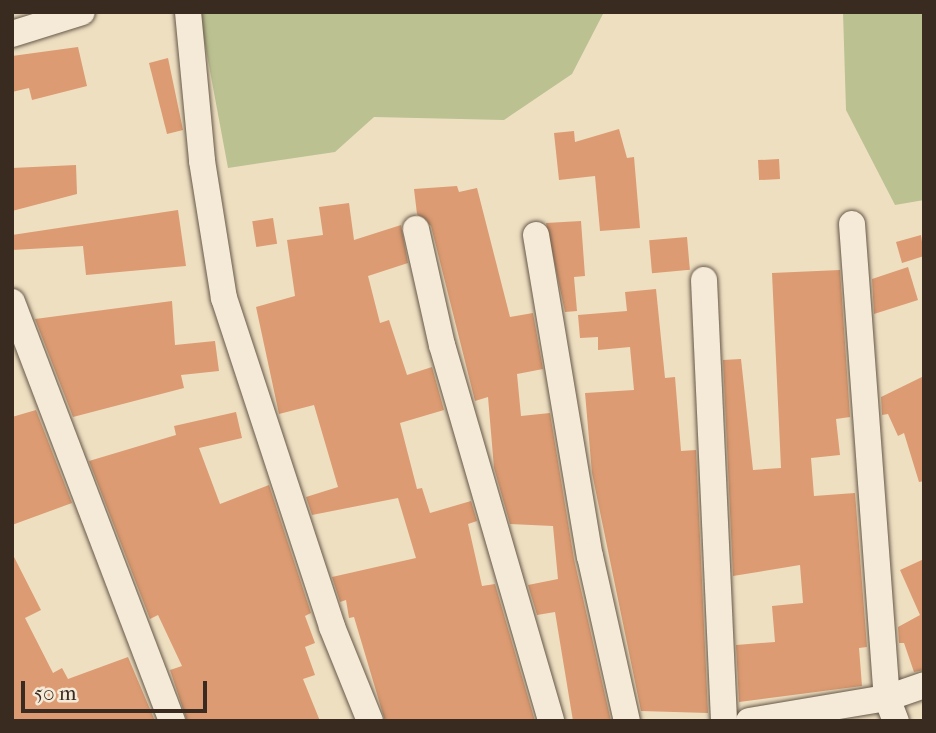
<!DOCTYPE html>
<html>
<head>
<meta charset="utf-8">
<style>
  body { margin:0 }
  #map { position:relative; width:936px; height:733px; overflow:hidden; background:#eedfc1; font-family:"IM FELL French Canon",serif }
  div>[style] { position:absolute }
  .green>* { inset:0; background:#bbc191 }
  .building>* { inset:0; background:#dc9b72; transform-origin:0 0 }
  .roads { filter:drop-shadow(0 0 2px #665848) drop-shadow(0 0 2px #665848) }
  .minor>* { height:26px; margin:-13px; padding:0 13px; transform-origin:13px; border-radius:13px; background:#f4ead7 }
  span { translate:-50% -50%; white-space:nowrap; text-align:center; line-height:1.15; -webkit-text-stroke:6px #f4ead7; paint-order:stroke }
  .frame { position:absolute; inset:0; border:14px solid #392b20; pointer-events:none }
  .scale { position:absolute; left:21px; top:681px; width:186px; height:32px; box-sizing:border-box; border:4px solid #392b20; border-top:0; padding-left:9px; font-size:21px; line-height:24px; white-space:nowrap; color:#392b20; -webkit-text-stroke:5px #f4ead7; paint-order:stroke }
</style>
</head>
<body>
<div id="map">
  <div class="green">
    <div style="clip-path:polygon(199px 12px,604px 12px,572px 74px,504px 120px,374px 117px,335px 152px,228px 168px)"></div>
    <div style="clip-path:polygon(843px 12px,924px 12px,924px 200px,895px 205px,846px 110px)"></div>
  </div>
  <div class="building">
    <div style="clip-path:polygon(78px 47px,87px 86px,32px 100px,29px 88px,12px 92px,12px 56px)"></div>
    <div style="clip-path:polygon(168px 58px,183px 130px,167px 134px,149px 63px)"></div>
    <div style="clip-path:polygon(619px 129px,627px 158px,634px 157px,640px 228px,600px 231px,595px 176px,559px 180px,554px 133px,574px 131px,575px 142px)"></div>
    <div style="left:779px;top:159px;width:20px;height:21px;rotate:87deg"></div>
    <div style="clip-path:polygon(76px 165px,77px 194px,12px 211px,12px 168px)"></div>
    <div style="clip-path:polygon(457px 186px,459px 192px,477px 188px,510px 317px,533px 313px,543px 369px,517px 374px,521px 416px,550px 413px,574px 559px,611px 721px,573px 721px,555px 612px,537px 615px,528px 585px,558px 579px,553px 526px,510px 524px,494px 468px,488px 397px,475px 401px,431px 226px,417px 214px,414px 189px)"></div>
    <div style="clip-path:polygon(349px 203px,354px 240px,401px 225px,408px 263px,368px 276px,380px 323px,389px 320px,407px 375px,432px 367px,444px 410px,400px 423px,417px 489px,422px 488px,430px 513px,471px 501px,477px 521px,468px 524px,482px 586px,495px 584px,535px 721px,385px 721px,354px 617px,349px 618px,346px 600px,340px 602px,332px 577px,416px 558px,398px 498px,312px 515px,306px 497px,338px 487px,314px 405px,279px 414px,256px 307px,295px 296px,287px 240px,323px 235px,319px 207px)"></div>
    <div style="clip-path:polygon(178px 210px,186px 266px,86px 275px,83px 246px,12px 250px,12px 235px)"></div>
    <div style="left:273px;top:218px;width:26px;height:21px;rotate:81deg"></div>
    <div style="clip-path:polygon(581px 221px,585px 276px,574px 277px,577px 311px,565px 312px,546px 223px)"></div>
    <div style="clip-path:polygon(921px 235px,924px 256px,902px 263px,896px 242px)"></div>
    <div style="left:687px;top:237px;width:33px;height:38px;rotate:85deg"></div>
    <div style="clip-path:polygon(908px 267px,918px 300px,874px 314px,872px 279px)"></div>
    <div style="clip-path:polygon(840px 270px,850px 417px,836px 419px,840px 455px,811px 458px,814px 496px,855px 493px,867px 647px,859px 648px,862px 686px,739px 702px,736px 645px,775px 642px,772px 606px,803px 603px,800px 565px,733px 576px,723px 360px,741px 359px,753px 470px,781px 468px,772px 273px)"></div>
    <div style="clip-path:polygon(656px 289px,665px 378px,675px 377px,681px 451px,696px 450px,708px 713px,641px 711px,592px 473px,585px 393px,634px 390px,630px 347px,598px 350px,598px 337px,580px 338px,578px 315px,627px 311px,625px 292px)"></div>
    <div style="clip-path:polygon(172px 301px,175px 345px,215px 341px,219px 371px,181px 375px,184px 388px,73px 417px,35px 319px)"></div>
    <div style="clip-path:polygon(924px 376px,924px 481px,919px 482px,904px 433px,898px 436px,888px 414px,882px 415px,881px 397px)"></div>
    <div style="clip-path:polygon(36px 410px,72px 503px,12px 525px,12px 417px)"></div>
    <div style="clip-path:polygon(236px 412px,242px 438px,199px 448px,220px 504px,269px 485px,311px 613px,305px 616px,315px 643px,305px 647px,315px 675px,303px 679px,320px 721px,187px 721px,170px 670px,182px 666px,158px 615px,150px 619px,89px 461px,176px 435px,174px 426px)"></div>
    <div style="clip-path:polygon(12px 553px,41px 610px,25px 618px,53px 673px,62px 668px,68px 679px,128px 657px,155px 721px,12px 721px)"></div>
    <div style="clip-path:polygon(924px 559px,924px 670px,914px 672px,904px 643px,899px 643px,898px 627px,920px 615px,900px 570px)"></div>
  </div>
  <div class="roads">
    <div class="minor">
      <div style="left:188px;top:12px;width:150px;rotate:84.6deg"></div>
      <div style="left:202px;top:161px;width:139px;rotate:80.9deg"></div>
      <div style="left:224px;top:298px;width:346px;rotate:71.8deg"></div>
      <div style="left:332px;top:627px;width:101px;rotate:68deg"></div>
      <div style="left:12px;top:34px;width:73px;rotate:-17.4deg"></div>
      <div style="left:852px;top:224px;width:475px;rotate:85.8deg"></div>
      <div style="left:887px;top:698px;width:25px;rotate:69deg"></div>
      <div style="left:416px;top:229px;width:119px;rotate:77.4deg"></div>
      <div style="left:442px;top:345px;width:391px;rotate:73.8deg"></div>
      <div style="left:536px;top:235px;width:326px;rotate:80.5deg"></div>
      <div style="left:590px;top:556px;width:169px;rotate:77.4deg"></div>
      <div style="left:704px;top:280px;width:441px;rotate:87.4deg"></div>
      <div style="left:12px;top:302px;width:449px;rotate:69.1deg"></div>
      <div style="left:749px;top:721px;width:140px;rotate:-9.5deg"></div>
      <div style="left:887px;top:698px;width:39px;rotate:-19deg"></div>
    </div>
  </div>
  <div class="frame"></div>
  <div class="scale">50 m</div>
</div>
</body>
</html>
